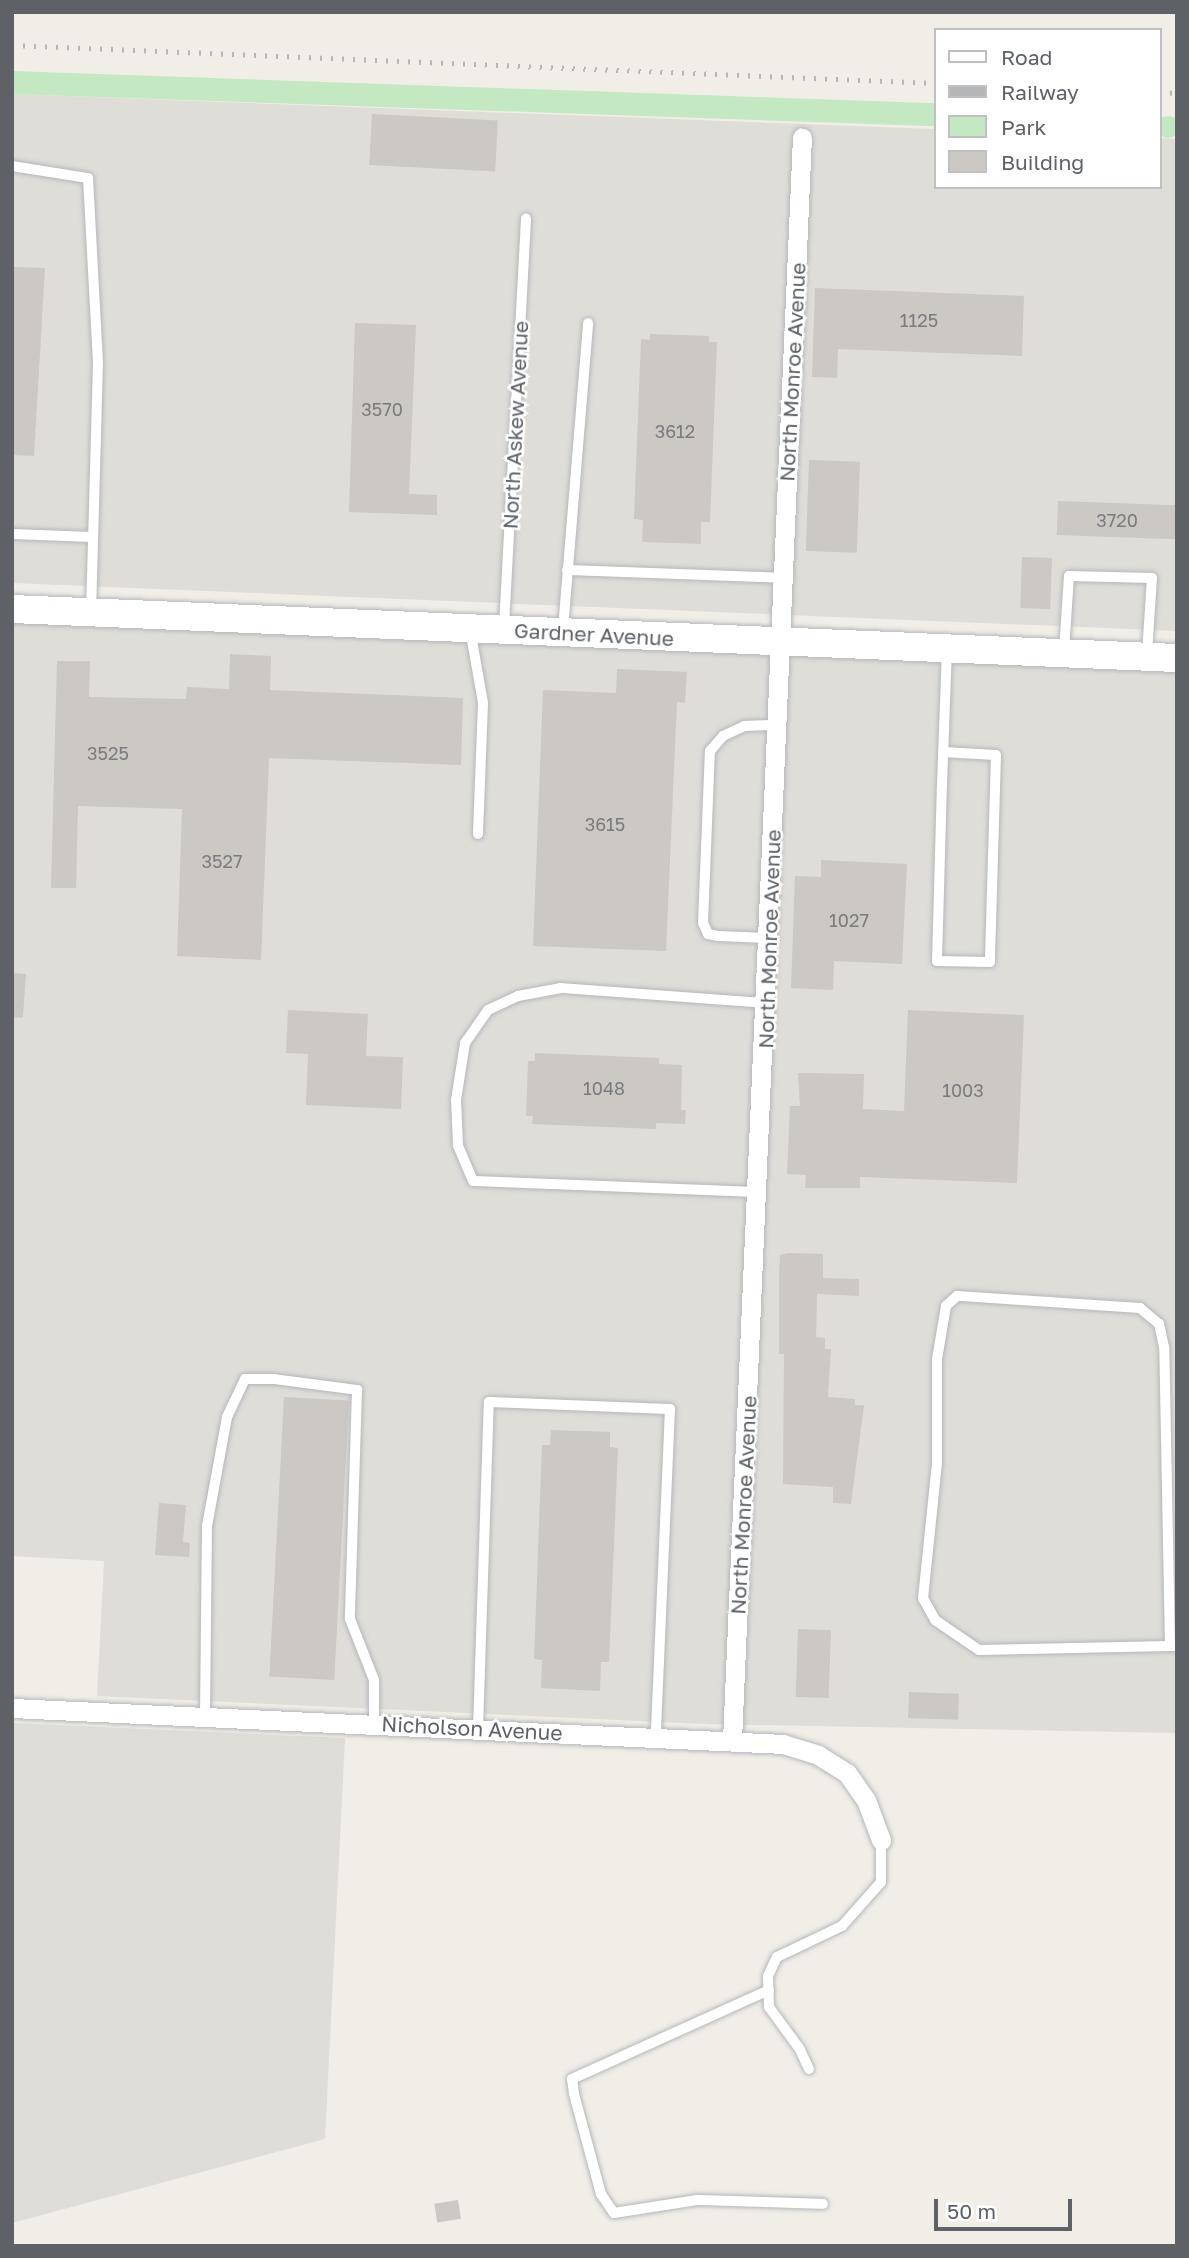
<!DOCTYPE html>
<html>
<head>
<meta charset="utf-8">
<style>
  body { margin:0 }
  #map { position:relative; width:1189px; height:2258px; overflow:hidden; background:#f0eee6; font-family:"Golos Text",sans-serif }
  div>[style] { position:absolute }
  .industrial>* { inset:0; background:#dfddd8 }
  .green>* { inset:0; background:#c4e8c2; transform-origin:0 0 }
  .round { border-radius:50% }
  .building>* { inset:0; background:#ccc8c3; transform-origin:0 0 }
  .roads { filter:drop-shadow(0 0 2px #b4b7bb) drop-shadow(0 0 2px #b4b7bb) }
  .lane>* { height:10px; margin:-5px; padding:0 5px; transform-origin:5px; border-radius:5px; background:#fff }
  .street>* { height:19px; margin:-9.5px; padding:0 9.5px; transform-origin:9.5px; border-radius:9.5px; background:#fff }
  .secondary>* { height:28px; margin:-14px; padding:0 14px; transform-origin:14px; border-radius:14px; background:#fff }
  .rail>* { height:5px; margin-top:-2.5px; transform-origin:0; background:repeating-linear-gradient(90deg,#b5b6b7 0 2px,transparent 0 11px) }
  span { translate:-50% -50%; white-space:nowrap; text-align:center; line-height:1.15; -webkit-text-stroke:5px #fff; paint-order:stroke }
  .number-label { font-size:18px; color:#7a7c7e }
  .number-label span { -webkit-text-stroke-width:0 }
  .street-label { font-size:21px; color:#5e6267 }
  .frame { position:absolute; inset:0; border:14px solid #5e6267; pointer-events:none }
  .legend { position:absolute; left:934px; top:28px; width:228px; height:161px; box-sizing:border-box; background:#fff; border:2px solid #bfc0c2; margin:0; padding:9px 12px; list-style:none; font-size:21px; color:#5e6267 }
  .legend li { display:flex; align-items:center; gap:14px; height:35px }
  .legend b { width:35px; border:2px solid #bfc0c2 }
  .scale { position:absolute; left:934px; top:2199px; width:138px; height:32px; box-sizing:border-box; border:4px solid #5e6267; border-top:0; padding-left:9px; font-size:21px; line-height:24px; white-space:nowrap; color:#5e6267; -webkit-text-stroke:5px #fff; paint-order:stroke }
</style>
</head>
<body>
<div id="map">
  <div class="industrial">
    <div style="clip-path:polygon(12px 94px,935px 129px,935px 187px,1159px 187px,1159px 138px,1177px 139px,1177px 631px,12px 583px)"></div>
    <div style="clip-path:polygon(12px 621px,1177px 670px,1177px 1733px,705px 1724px,97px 1696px,104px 1561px,12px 1556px)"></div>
    <div style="clip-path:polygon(12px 1723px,345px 1738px,325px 2139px,12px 2223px)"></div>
  </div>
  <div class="green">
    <div style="left:12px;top:71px;width:924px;height:23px;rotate:2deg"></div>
    <div class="round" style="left:1157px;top:116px;width:22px;height:22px"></div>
  </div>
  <div class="building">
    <div style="left:372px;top:114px;width:126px;height:51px;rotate:3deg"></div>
    <div style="clip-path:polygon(12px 267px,45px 268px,34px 456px,12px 455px)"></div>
    <div style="clip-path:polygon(815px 288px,1024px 296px,1022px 356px,838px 349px,837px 378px,812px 377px)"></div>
    <div style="clip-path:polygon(355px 323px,416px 325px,409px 494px,437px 495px,437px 515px,349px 512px)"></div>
    <div style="clip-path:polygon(650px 334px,709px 336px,709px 342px,717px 342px,710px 522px,701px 522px,701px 544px,642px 542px,643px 520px,634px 519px,641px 339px,650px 340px)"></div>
    <div style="left:809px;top:460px;width:51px;height:91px;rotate:2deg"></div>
    <div style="left:1058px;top:501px;width:119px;height:34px;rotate:2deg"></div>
    <div style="left:1022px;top:557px;width:30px;height:51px;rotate:2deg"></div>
    <div style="clip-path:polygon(230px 654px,271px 656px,270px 690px,463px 698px,461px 765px,269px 758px,261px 960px,177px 956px,182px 809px,78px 806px,76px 888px,51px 888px,57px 661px,90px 661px,89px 697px,186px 699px,187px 687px,229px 689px)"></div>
    <div style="clip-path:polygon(617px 669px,687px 672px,685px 703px,677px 702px,666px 951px,533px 946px,543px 690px,616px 693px)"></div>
    <div style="clip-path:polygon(821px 860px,907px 864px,902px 964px,834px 961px,833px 990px,791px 988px,795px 876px,821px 877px)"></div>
    <div style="left:12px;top:973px;width:14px;height:44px;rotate:4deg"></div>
    <div style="clip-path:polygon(288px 1010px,368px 1014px,366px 1056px,403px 1057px,401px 1109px,306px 1105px,308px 1054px,286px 1053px)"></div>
    <div style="clip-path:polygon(908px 1010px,1024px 1015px,1017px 1183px,860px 1177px,860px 1188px,805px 1188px,806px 1175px,787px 1174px,790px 1106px,800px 1106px,798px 1073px,864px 1074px,863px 1109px,904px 1111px)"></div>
    <div style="clip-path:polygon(535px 1053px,659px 1058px,659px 1064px,682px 1065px,681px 1110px,686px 1110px,685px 1124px,656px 1123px,656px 1129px,532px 1124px,533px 1116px,526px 1116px,528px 1061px,535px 1061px)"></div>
    <div style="clip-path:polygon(788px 1253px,823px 1254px,823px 1278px,859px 1279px,859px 1296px,817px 1294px,816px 1337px,825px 1338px,825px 1349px,831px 1349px,828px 1397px,855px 1399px,855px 1405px,864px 1405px,851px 1504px,833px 1503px,833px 1487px,783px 1484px,784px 1354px,779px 1354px,779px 1274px,780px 1255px)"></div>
    <div style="left:284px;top:1397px;width:65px;height:280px;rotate:3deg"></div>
    <div style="clip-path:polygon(551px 1430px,610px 1432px,610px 1447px,618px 1448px,609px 1662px,601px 1662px,600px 1691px,541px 1688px,542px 1660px,534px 1659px,542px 1445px,550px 1445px)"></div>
    <div style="clip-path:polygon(159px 1503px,186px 1505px,183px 1542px,190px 1543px,189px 1557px,155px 1555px)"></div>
    <div style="left:798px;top:1629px;width:33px;height:68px;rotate:2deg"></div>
    <div style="left:909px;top:1692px;width:50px;height:26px;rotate:2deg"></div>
    <div style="left:458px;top:2200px;width:19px;height:24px;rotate:81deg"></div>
  </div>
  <div class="roads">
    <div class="lane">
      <div style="left:12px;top:166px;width:77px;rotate:9deg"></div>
      <div style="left:88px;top:178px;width:185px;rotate:86.9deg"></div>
      <div style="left:98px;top:363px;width:248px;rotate:91.6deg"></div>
      <div style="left:12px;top:534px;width:81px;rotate:2.1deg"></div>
      <div style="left:567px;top:570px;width:216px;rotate:2.1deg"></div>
      <div style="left:504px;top:626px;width:408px;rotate:-86.9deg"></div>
      <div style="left:470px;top:629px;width:75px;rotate:80deg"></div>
      <div style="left:483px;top:703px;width:131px;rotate:92.2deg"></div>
      <div style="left:563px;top:629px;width:307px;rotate:-85.3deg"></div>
      <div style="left:1064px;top:651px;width:75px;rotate:-86.2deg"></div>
      <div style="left:1069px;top:576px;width:83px;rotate:1.4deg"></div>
      <div style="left:1152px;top:578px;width:75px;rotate:93.8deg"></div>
      <div style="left:943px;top:752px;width:53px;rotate:3.2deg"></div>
      <div style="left:996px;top:755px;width:207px;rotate:91.7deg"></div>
      <div style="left:990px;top:962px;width:53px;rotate:-178.9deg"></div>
      <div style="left:937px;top:961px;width:176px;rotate:-88.4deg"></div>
      <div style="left:942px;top:785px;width:135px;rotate:-87.9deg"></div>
      <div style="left:769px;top:938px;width:51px;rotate:-177.8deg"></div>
      <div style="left:718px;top:936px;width:10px;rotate:-169deg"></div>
      <div style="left:708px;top:934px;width:12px;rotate:-114deg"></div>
      <div style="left:703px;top:923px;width:172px;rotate:-87.7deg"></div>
      <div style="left:710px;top:751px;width:20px;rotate:-49deg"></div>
      <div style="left:723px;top:736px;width:23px;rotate:-25deg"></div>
      <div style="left:744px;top:726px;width:33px;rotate:-2deg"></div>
      <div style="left:758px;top:1192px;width:285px;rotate:-177.8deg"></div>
      <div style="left:473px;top:1181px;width:39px;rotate:-113deg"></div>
      <div style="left:458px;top:1145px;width:45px;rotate:-92.5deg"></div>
      <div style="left:456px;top:1100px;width:58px;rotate:-81deg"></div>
      <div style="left:465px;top:1043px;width:40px;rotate:-55.1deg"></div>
      <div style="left:488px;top:1010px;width:33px;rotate:-25deg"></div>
      <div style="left:518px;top:996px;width:44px;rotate:-10.5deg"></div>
      <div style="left:561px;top:988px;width:205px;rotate:4.2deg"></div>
      <div style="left:1170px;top:1646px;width:299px;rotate:-91.1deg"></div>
      <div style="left:1164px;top:1347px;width:24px;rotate:-102deg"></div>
      <div style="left:1159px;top:1324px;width:25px;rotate:-140deg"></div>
      <div style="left:1140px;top:1308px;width:183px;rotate:-176.2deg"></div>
      <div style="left:957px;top:1296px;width:15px;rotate:138deg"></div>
      <div style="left:946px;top:1306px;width:54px;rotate:99.6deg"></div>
      <div style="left:937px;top:1359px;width:104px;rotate:90deg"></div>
      <div style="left:937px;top:1463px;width:136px;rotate:95.9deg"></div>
      <div style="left:923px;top:1598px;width:25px;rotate:61deg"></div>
      <div style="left:935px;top:1620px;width:53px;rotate:34.3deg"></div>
      <div style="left:979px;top:1650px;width:191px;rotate:-1.2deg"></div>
      <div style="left:1170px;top:1646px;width:7px"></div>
      <div style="left:205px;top:1716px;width:190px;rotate:-89.4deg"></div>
      <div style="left:207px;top:1526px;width:111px;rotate:-79.6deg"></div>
      <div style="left:227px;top:1417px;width:42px;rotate:-64.7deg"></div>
      <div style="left:245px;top:1379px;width:29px"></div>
      <div style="left:274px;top:1379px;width:84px;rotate:7.5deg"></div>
      <div style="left:357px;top:1390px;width:229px;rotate:91.8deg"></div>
      <div style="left:350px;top:1619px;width:66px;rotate:68.5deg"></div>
      <div style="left:374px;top:1680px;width:44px;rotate:90deg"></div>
      <div style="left:478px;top:1728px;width:326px;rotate:-88.1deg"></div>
      <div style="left:489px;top:1402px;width:181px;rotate:2.2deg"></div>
      <div style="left:670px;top:1409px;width:327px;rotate:92.5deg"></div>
      <div style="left:769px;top:1990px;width:216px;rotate:155.7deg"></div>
      <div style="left:572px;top:2079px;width:15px;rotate:82deg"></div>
      <div style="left:574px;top:2094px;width:104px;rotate:74.9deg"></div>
      <div style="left:601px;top:2194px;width:23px;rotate:56deg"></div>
      <div style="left:614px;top:2213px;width:84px;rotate:-8.9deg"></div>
      <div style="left:697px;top:2200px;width:126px;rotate:1.8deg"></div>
      <div style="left:809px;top:2069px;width:23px;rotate:-115deg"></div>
      <div style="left:799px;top:2048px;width:51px;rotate:-126.2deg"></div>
      <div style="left:769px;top:2007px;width:31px;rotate:-92deg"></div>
      <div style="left:768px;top:1976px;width:21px;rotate:-65deg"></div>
      <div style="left:777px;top:1957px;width:72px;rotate:-25.5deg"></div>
      <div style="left:842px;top:1926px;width:59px;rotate:-48.4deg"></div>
      <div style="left:881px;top:1882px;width:42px;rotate:-90deg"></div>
    </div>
    <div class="street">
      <div style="left:12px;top:1708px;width:772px;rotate:2.67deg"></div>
      <div style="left:783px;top:1744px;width:37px;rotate:17deg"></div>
      <div style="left:818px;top:1755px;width:34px;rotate:32deg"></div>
      <div style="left:847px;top:1773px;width:33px;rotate:55deg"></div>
      <div style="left:866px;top:1800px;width:43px;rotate:69.4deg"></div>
      <div style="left:732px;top:1740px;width:1604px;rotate:-87.5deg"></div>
    </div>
    <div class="secondary">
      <div style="left:12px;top:609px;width:1166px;rotate:2.41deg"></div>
    </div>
  </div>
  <div class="rail">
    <div style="left:12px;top:45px;width:924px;rotate:2.36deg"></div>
    <div style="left:1159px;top:92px;width:18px;rotate:3deg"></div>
  </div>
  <div class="number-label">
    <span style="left:919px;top:320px">1125</span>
    <span style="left:382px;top:409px">3570</span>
    <span style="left:675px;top:431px">3612</span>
    <span style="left:1117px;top:520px">3720</span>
    <span style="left:108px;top:753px">3525</span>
    <span style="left:605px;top:824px">3615</span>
    <span style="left:222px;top:861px">3527</span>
    <span style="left:849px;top:920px">1027</span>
    <span style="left:604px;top:1088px">1048</span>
    <span style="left:963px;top:1090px">1003</span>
  </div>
  <div class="street-label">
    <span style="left:792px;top:372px;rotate:-87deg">North Monroe Avenue</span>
    <span style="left:515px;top:425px;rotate:-87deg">North Askew Avenue</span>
    <span style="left:594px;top:634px;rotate:3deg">Gardner Avenue</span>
    <span style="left:769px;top:939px;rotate:-88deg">North Monroe Avenue</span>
    <span style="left:743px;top:1505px;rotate:-87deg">North Monroe Avenue</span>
    <span style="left:472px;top:1728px;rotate:3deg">Nicholson Avenue</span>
  </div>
  <div class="frame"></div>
  <ul class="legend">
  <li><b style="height:9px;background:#fff"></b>Road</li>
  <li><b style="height:9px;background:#b5b6b7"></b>Railway</li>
  <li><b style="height:19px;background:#c4e8c2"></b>Park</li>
  <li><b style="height:19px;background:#ccc8c3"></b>Building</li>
  </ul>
  <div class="scale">50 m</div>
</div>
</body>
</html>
